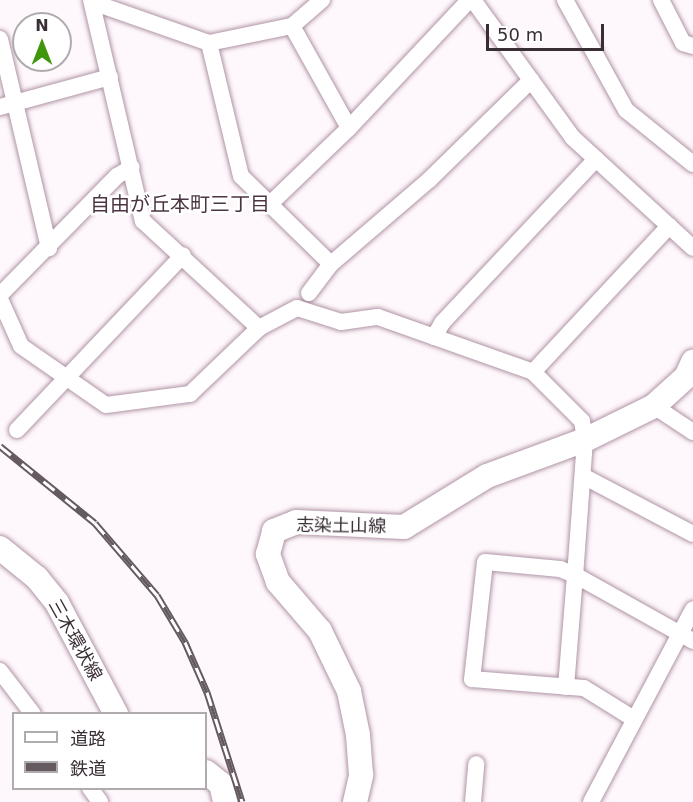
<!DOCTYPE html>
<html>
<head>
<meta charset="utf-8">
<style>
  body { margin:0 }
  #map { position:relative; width:693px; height:802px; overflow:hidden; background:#fef7fb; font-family:"DejaVu Sans","Noto Sans JP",sans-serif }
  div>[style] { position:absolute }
  .roads { filter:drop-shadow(0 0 2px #b094a6) drop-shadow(0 0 2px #b094a6) }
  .minor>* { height:16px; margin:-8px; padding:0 8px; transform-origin:8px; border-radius:8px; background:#fff }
  .secondary>* { height:24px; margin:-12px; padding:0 12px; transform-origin:12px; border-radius:12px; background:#fff }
  .rail>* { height:7px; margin-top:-3.5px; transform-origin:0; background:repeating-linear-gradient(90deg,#fff 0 14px,#645a60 0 28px); box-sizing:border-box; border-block:2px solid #645a60 }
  span { translate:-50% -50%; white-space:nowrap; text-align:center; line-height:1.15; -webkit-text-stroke:5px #fff; paint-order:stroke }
  .street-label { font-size:18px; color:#392e35 }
  .neighbourhood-label { font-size:20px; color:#4b3443 }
  .legend { position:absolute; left:12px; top:712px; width:195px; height:78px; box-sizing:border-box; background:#fff; border:2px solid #b0abae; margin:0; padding:8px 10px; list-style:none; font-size:18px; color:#392e35 }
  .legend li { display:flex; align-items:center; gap:12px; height:30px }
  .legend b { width:30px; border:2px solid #b0abae }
  .north { position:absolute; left:12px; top:12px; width:60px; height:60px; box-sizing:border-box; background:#fff; border:2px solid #b0abae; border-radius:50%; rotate:0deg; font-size:16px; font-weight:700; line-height:24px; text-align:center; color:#392e35 }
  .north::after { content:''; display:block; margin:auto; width:21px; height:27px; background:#40970b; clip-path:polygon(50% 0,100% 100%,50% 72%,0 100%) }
  .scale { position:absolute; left:486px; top:24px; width:118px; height:27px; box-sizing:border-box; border:3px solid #392e35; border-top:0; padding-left:8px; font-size:18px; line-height:21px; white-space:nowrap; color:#392e35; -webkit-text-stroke:4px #fff; paint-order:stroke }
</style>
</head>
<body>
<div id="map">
  <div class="roads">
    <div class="minor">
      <div style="left:91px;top:0;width:227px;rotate:76.8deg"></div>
      <div style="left:143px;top:221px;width:158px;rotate:42.7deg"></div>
      <div style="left:473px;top:0;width:169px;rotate:54.1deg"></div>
      <div style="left:572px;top:137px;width:164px;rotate:42.5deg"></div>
      <div style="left:565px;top:0;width:126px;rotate:61deg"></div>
      <div style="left:626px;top:110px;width:86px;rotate:38.9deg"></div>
      <div style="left:661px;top:0;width:48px;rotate:62.9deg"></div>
      <div style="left:683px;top:43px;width:10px;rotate:17deg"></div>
      <div style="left:92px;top:2px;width:124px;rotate:19.3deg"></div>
      <div style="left:209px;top:43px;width:85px;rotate:-11.6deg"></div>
      <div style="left:292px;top:26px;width:40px;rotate:-41deg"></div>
      <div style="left:292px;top:26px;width:117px;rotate:60.8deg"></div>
      <div style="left:0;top:39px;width:215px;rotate:76.8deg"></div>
      <div style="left:209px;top:43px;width:137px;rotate:76.5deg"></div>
      <div style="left:241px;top:176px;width:126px;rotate:44.4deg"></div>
      <div style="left:331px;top:264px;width:129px;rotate:-40.6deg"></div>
      <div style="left:429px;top:180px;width:143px;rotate:-44.4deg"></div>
      <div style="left:0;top:107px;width:114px;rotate:-15.3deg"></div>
      <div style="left:270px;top:204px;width:110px;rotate:-43.9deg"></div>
      <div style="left:349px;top:128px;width:175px;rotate:-46.8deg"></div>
      <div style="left:309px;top:293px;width:36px;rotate:-53deg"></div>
      <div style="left:0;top:295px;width:167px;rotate:-45.5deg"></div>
      <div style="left:117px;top:176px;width:17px;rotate:-31deg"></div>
      <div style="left:0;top:299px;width:51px;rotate:65.9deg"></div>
      <div style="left:21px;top:346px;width:103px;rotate:34.8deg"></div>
      <div style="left:106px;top:405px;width:85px;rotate:-7.5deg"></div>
      <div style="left:190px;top:394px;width:95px;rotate:-43.7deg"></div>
      <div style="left:259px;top:328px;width:43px;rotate:-27.8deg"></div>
      <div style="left:297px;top:308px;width:46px;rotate:17.7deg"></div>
      <div style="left:341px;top:322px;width:37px;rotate:-8deg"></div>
      <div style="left:378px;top:317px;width:164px;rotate:19.5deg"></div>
      <div style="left:533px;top:372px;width:69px;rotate:45deg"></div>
      <div style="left:582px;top:421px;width:19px;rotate:81deg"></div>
      <div style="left:585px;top:440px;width:135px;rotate:94.2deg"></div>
      <div style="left:575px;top:575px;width:135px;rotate:29.2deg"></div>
      <div style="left:434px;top:337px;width:16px;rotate:-60deg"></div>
      <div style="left:442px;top:323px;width:225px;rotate:-46.8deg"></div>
      <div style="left:533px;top:372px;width:200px;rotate:-47deg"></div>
      <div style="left:654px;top:406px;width:47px;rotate:33.7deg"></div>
      <div style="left:17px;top:430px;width:241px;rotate:-46.5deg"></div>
      <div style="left:583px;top:476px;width:124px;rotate:27.8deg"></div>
      <div style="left:0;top:671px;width:54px;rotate:52.5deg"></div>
      <div style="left:566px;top:687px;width:112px;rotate:-85.4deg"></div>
      <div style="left:575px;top:575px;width:16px;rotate:-158deg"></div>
      <div style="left:560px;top:569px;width:75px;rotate:-174.7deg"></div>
      <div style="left:485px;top:562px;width:118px;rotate:96.3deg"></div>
      <div style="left:472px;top:679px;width:112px;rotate:4.6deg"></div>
      <div style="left:584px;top:688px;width:59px;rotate:31.8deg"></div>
      <div style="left:90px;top:788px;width:17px;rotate:54deg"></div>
      <div style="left:473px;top:802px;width:38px;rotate:-85deg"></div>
      <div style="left:591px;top:802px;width:218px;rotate:-62.1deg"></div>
    </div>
    <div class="secondary">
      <div style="left:0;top:548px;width:48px;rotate:39deg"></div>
      <div style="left:37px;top:578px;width:32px;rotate:51deg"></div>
      <div style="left:57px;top:603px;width:126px;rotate:62deg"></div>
      <div style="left:206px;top:772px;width:19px;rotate:39deg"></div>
      <div style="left:221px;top:784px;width:18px;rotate:77deg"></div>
      <div style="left:355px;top:802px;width:28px;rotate:-77deg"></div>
      <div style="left:361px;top:775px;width:40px;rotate:-94.3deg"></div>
      <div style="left:358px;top:735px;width:45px;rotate:-101.6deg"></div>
      <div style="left:349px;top:691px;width:67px;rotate:-115.8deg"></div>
      <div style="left:320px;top:631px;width:65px;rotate:-130.6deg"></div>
      <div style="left:278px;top:582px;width:30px;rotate:-110deg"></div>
      <div style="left:268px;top:554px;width:24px;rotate:-75deg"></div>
      <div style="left:274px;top:531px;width:24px;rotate:-22deg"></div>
      <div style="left:296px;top:522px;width:108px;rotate:2.7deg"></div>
      <div style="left:404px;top:527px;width:97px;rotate:-31.6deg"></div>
      <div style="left:487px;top:476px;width:104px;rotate:-20.2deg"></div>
      <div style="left:585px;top:440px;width:77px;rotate:-26.2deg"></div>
      <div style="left:654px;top:406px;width:43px;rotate:-42.2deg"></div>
      <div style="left:686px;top:377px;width:17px;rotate:-65deg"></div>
    </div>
  </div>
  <div class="rail">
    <div style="left:0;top:446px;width:122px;rotate:39deg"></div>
    <div style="left:95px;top:523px;width:95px;rotate:49.3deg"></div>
    <div style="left:157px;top:595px;width:55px;rotate:59.2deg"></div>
    <div style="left:185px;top:642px;width:55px;rotate:66.3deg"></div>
    <div style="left:207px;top:692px;width:115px;rotate:72.3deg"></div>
  </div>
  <div class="street-label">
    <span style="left:341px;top:526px;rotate:1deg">志染土山線</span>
    <span style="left:75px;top:640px;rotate:61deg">三木環状線</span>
  </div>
  <div class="neighbourhood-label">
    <span style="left:180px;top:204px">自由が丘本町三丁目</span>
  </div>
  <ul class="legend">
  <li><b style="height:8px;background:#fff"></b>道路</li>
  <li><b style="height:8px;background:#645a60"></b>鉄道</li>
  </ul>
  <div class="north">N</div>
  <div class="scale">50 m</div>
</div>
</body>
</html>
